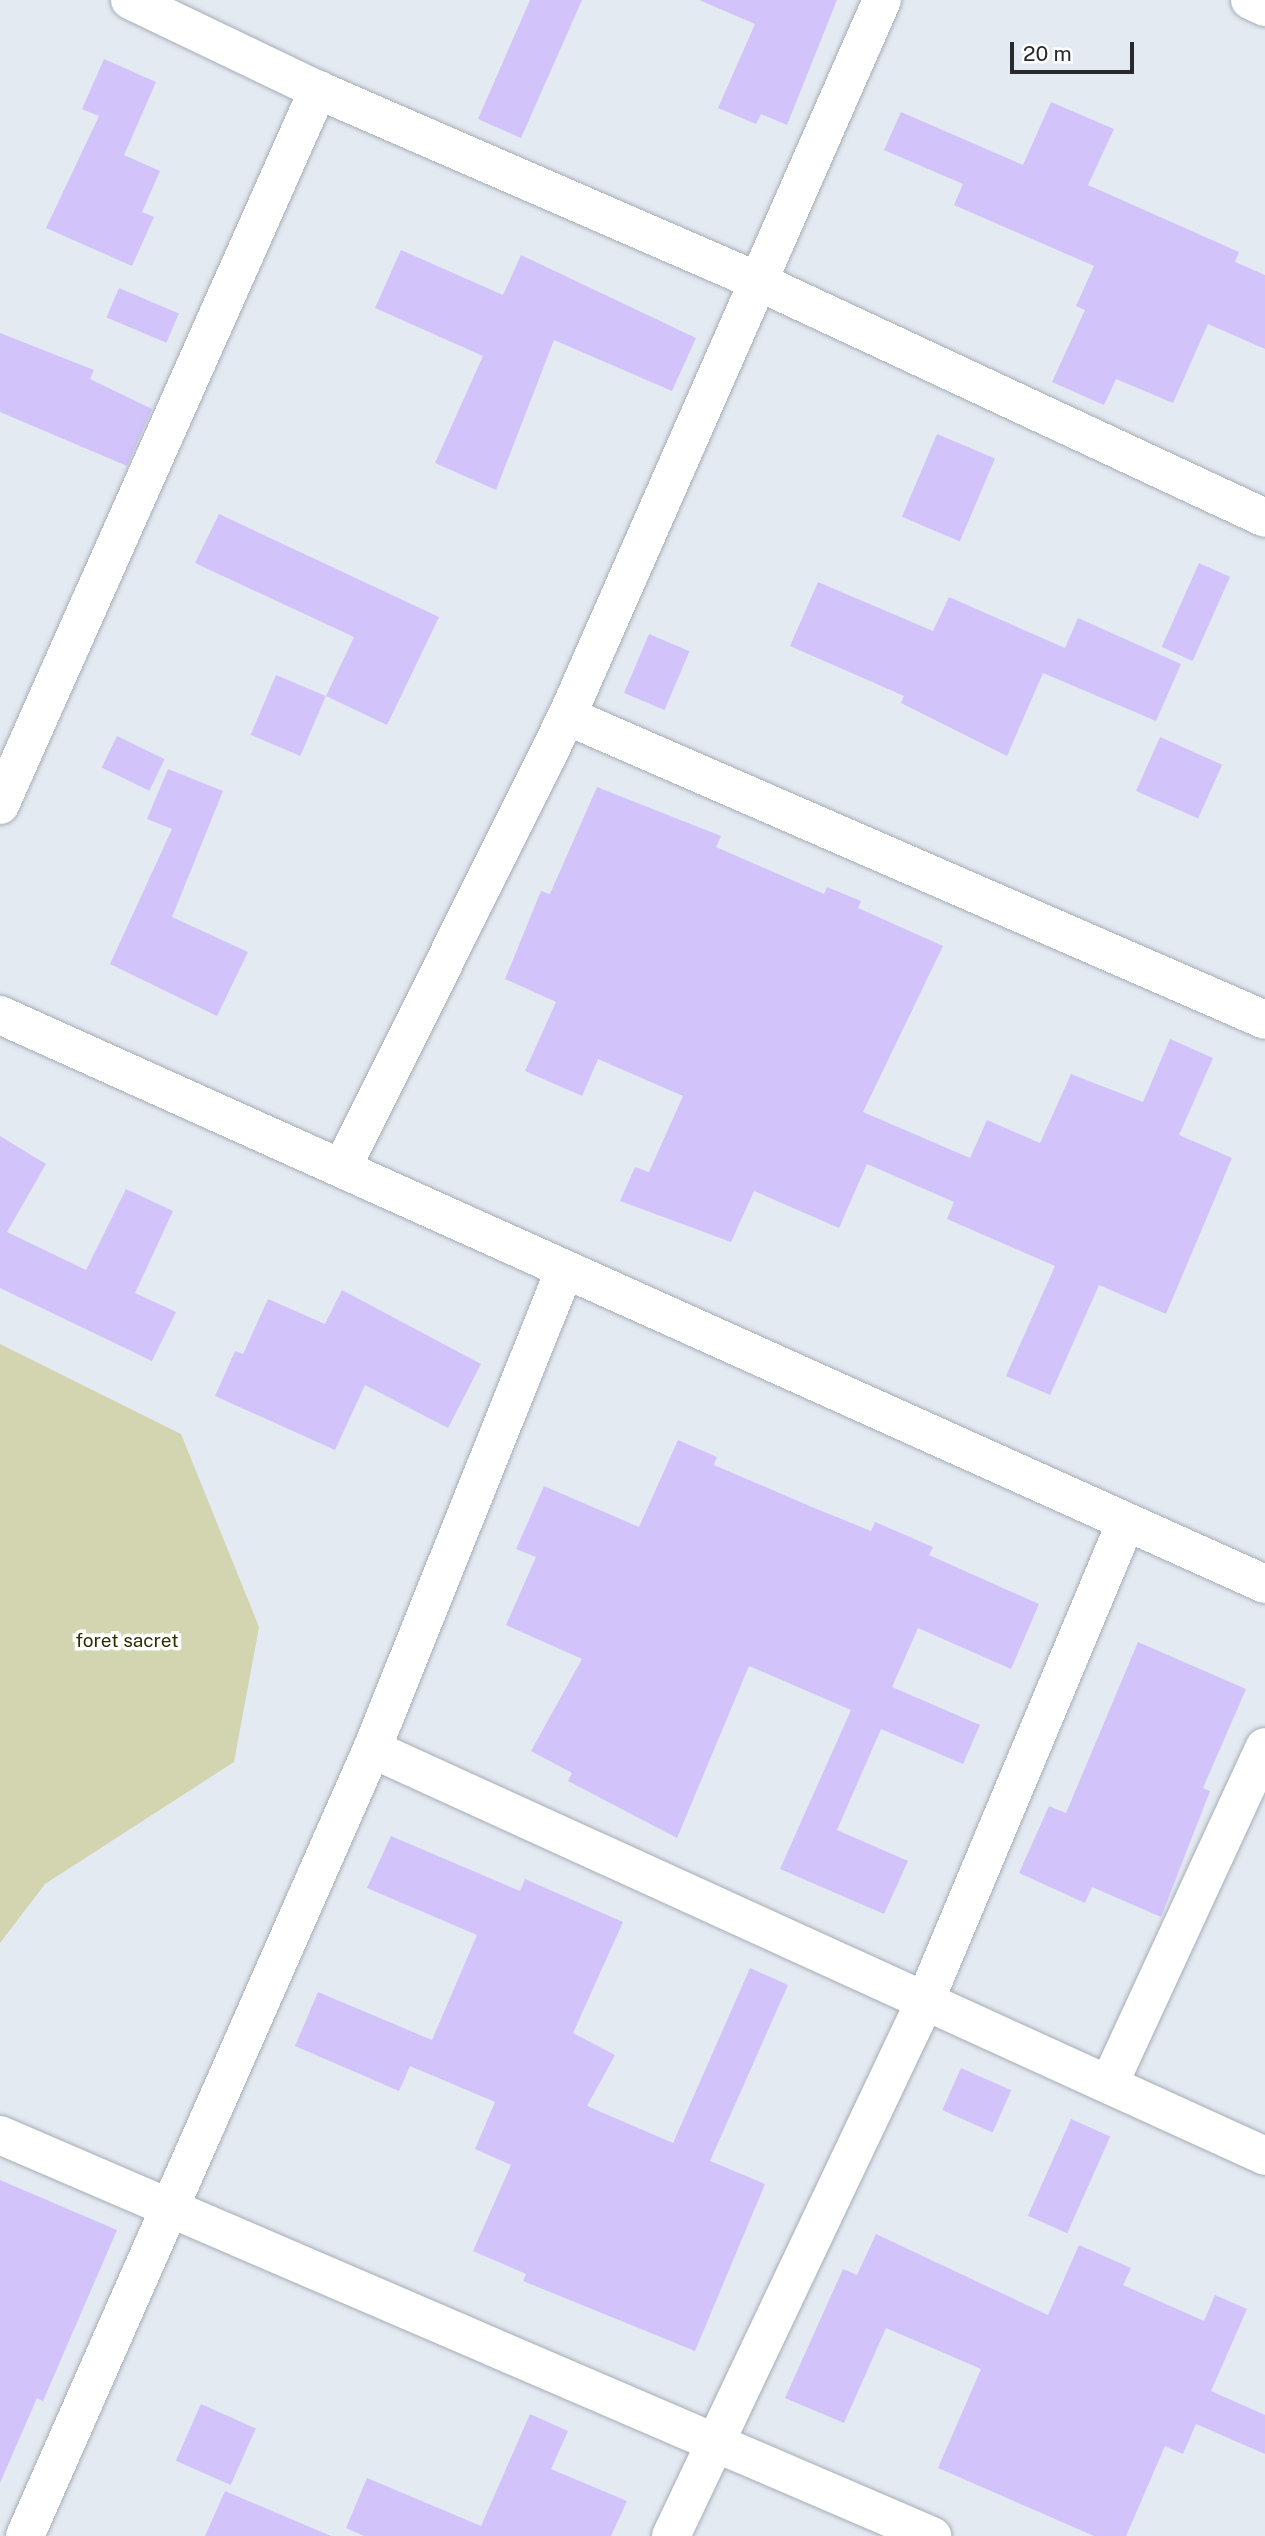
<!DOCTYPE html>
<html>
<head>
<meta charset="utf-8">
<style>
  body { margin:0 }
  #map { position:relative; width:1265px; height:2536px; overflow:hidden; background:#e3eaf2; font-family:"Public Sans",sans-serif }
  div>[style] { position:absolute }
  .green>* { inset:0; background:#d2d5af }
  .building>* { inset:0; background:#d2c4fb; transform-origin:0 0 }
  .roads { filter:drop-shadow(0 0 2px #a7adb5) drop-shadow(0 0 2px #a7adb5) }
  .minor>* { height:38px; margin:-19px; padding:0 19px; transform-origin:19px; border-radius:19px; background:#fff }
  span { translate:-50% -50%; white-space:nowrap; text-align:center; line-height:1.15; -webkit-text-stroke:7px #fff; paint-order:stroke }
  .park-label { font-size:19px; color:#2c2d00 }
  .scale { position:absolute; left:1010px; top:42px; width:124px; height:32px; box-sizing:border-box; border:4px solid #272a2d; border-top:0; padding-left:9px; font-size:21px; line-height:24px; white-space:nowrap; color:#272a2d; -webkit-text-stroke:5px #fff; paint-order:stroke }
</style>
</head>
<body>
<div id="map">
  <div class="green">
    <div style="clip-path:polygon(0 1344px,181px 1434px,259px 1627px,234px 1762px,45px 1884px,0 1943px)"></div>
  </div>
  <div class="building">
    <div style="clip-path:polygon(530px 0,582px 0,521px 138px,478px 119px)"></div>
    <div style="clip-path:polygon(699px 0,837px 0,787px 125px,761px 114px,756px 124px,718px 108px,755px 24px)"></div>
    <div style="clip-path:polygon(104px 59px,156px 82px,124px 155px,160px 171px,142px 212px,154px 217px,132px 266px,46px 228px,99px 116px,82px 109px)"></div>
    <div style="clip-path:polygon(1051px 102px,1114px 129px,1088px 185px,1239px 252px,1235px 262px,1265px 275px,1265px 349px,1208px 324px,1173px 403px,1116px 379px,1104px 405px,1052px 382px,1085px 310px,1076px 306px,1094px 266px,954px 205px,963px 184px,884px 150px,901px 112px,1023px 165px)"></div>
    <div style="clip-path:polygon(401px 250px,503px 295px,521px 255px,696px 338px,672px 391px,554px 340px,496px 490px,435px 463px,483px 356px,375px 308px)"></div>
    <div style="left:119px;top:288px;width:65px;height:32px;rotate:23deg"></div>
    <div style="clip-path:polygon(0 333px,94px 370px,90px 379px,152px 409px,127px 466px,0 412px)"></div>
    <div style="left:937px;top:434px;width:63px;height:90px;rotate:23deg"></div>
    <div style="clip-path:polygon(219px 514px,439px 617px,387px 725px,326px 696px,354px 637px,195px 563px)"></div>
    <div style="left:1199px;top:563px;width:34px;height:92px;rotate:24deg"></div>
    <div style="clip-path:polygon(818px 582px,933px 631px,949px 597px,1065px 648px,1078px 618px,1181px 664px,1156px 721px,1043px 673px,1007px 756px,901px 703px,904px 696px,790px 646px)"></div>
    <div style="left:649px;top:634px;width:44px;height:64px;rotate:23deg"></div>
    <div style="left:276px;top:675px;width:54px;height:65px;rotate:23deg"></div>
    <div style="left:117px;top:736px;width:53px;height:35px;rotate:26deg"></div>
    <div style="left:1160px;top:737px;width:68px;height:59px;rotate:24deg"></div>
    <div style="clip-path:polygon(168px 769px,223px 791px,172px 917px,248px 952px,217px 1016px,110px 964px,172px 829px,147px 819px)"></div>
    <div style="clip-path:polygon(597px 787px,721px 836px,716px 847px,824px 894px,827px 887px,861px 901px,858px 908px,943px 946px,863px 1112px,970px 1158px,987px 1120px,1040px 1143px,1071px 1074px,1143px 1102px,1170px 1039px,1213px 1058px,1179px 1135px,1232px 1158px,1166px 1314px,1099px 1285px,1050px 1395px,1006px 1376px,1055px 1266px,947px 1219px,954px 1202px,867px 1164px,839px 1228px,754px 1191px,731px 1242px,620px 1201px,635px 1167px,649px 1172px,683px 1096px,598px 1059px,582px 1096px,525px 1071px,556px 1002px,505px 979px,541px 891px,550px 894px)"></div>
    <div style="clip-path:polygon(0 1136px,46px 1164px,7px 1232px,86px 1270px,126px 1189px,173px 1211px,135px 1293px,176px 1312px,152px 1361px,0 1288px)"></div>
    <div style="clip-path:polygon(342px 1290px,481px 1364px,448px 1428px,365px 1385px,335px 1450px,215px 1396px,235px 1351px,243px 1354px,268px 1299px,325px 1324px)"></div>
    <div style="clip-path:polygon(678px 1440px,717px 1457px,714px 1465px,812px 1507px,871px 1531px,875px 1522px,933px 1547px,929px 1555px,1039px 1604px,1011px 1669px,918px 1628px,892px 1687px,980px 1725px,963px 1764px,881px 1729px,837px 1830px,908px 1861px,884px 1914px,780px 1869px,851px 1710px,749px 1666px,677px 1838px,568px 1781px,572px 1773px,531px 1751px,582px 1659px,506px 1625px,536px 1557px,516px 1549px,544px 1486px,639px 1527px)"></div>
    <div style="clip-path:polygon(1138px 1642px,1246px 1689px,1203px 1788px,1210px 1791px,1161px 1917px,1092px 1887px,1085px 1903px,1019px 1873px,1049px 1806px,1066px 1813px)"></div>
    <div style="clip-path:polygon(391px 1836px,520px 1891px,525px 1879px,623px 1922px,573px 2033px,615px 2055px,587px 2106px,673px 2143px,750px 1968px,788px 1985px,710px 2161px,765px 2184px,695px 2351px,523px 2281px,526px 2274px,473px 2251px,511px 2165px,475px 2149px,495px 2102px,410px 2066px,399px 2091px,295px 2046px,318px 1992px,432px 2040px,477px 1935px,367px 1888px)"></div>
    <div style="left:961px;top:2068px;width:55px;height:46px;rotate:24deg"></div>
    <div style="left:1071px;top:2119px;width:43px;height:106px;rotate:24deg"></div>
    <div style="clip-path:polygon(0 2180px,117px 2230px,43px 2401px,37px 2398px,0 2483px)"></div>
    <div style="clip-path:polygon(876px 2234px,1048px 2315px,1079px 2245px,1131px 2268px,1123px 2285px,1204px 2321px,1215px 2295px,1247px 2309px,1211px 2391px,1265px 2415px,1265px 2454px,1196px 2424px,1183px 2454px,1165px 2446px,1126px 2536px,1094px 2536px,938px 2468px,981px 2369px,886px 2328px,844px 2423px,785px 2398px,843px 2269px,857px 2275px)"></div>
    <div style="left:201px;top:2404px;width:60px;height:62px;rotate:24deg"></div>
    <div style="clip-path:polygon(530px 2414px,568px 2431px,551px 2469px,627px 2501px,611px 2536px,364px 2536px,346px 2528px,367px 2478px,481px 2526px)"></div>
    <div style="clip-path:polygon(225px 2491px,331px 2536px,205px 2536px)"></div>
  </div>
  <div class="roads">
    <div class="minor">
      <div style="left:130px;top:0;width:208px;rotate:25.6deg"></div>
      <div style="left:318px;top:90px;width:481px;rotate:23.5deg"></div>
      <div style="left:759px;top:282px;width:558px;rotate:25deg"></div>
      <div style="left:1250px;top:0;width:17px;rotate:25deg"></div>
      <div style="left:567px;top:716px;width:761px;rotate:23.53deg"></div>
      <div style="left:0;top:805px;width:783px;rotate:-66.02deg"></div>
      <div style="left:0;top:1015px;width:1387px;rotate:24.22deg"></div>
      <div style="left:342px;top:1168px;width:505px;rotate:-63.54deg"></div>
      <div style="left:567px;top:716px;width:782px;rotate:-66.25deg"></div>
      <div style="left:372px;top:1749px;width:981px;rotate:24.5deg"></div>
      <div style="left:1109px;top:2084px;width:371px;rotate:-65.2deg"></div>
      <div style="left:0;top:2135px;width:1015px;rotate:23.28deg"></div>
      <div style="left:25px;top:2536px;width:860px;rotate:-66.21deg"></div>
      <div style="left:372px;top:1749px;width:517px;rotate:-68.1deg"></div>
      <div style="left:671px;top:2536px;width:592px;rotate:-64.6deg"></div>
      <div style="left:925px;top:2001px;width:519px;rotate:-67.24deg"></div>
    </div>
  </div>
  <div class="park-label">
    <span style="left:127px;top:1641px">foret sacret</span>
  </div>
  <div class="scale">20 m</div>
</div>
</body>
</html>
